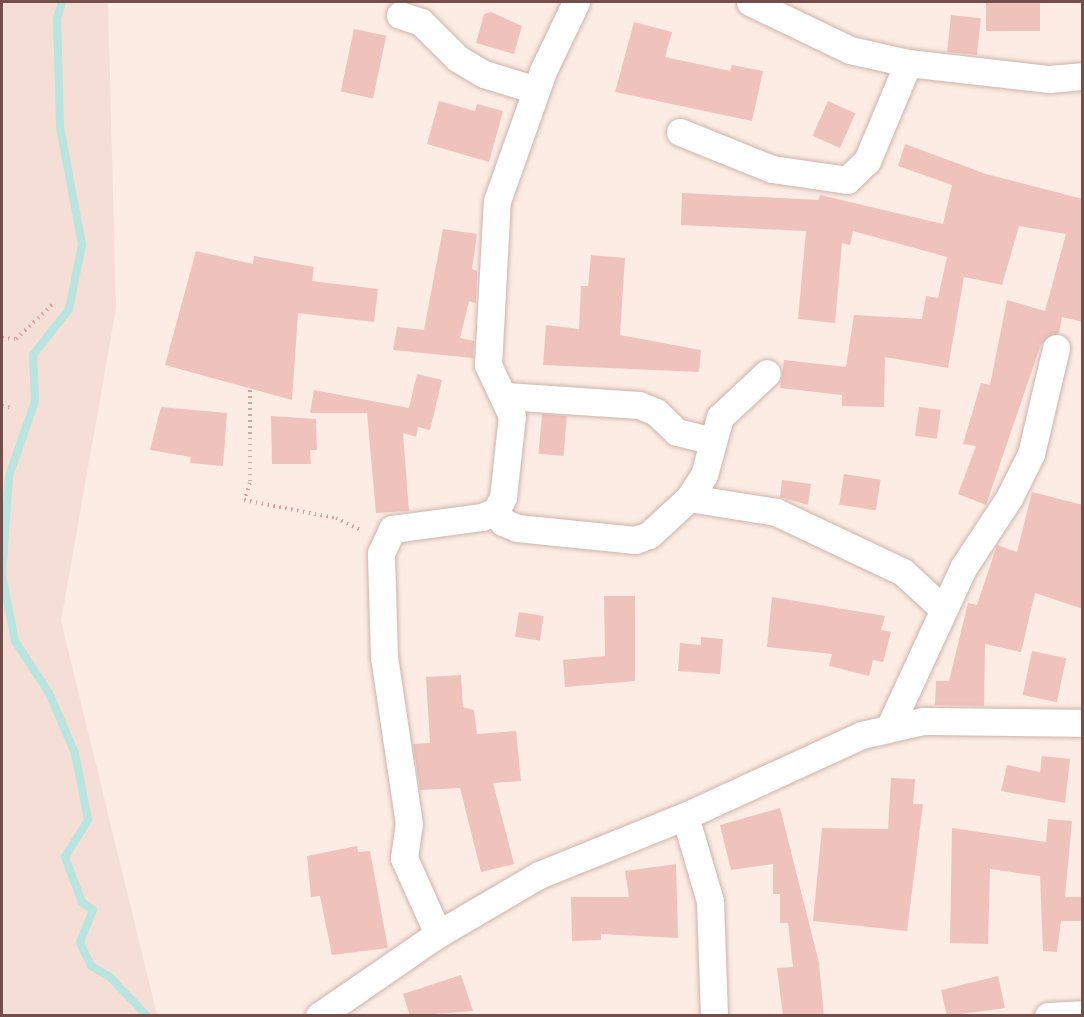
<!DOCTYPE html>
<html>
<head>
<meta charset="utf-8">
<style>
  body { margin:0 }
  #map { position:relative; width:1084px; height:1017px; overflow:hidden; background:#fcece3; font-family:Quicksand,sans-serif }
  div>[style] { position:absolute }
  .residential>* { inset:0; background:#f5ded5 }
  .stream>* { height:8px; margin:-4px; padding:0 4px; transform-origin:4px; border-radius:4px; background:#b8e5df }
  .building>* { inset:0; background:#f0c2bc; transform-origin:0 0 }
  .path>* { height:4px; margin-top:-2px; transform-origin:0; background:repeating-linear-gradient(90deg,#d5a59f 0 1.5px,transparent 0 6px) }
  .roads { filter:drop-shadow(0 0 2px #cfb3ad) drop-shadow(0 0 2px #cfb3ad) }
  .minor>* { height:27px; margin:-13.5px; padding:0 13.5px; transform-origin:13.5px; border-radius:13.5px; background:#fff }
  span { translate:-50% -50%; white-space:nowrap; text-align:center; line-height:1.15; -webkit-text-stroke:6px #fff1e9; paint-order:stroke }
  .frame { position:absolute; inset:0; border:3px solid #734e4a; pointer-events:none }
</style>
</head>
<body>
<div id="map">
  <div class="residential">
    <div style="clip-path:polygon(2px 2px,108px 2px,116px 308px,61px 621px,157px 1015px,2px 1015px)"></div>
  </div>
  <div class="stream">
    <div style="left:62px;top:2px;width:17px;rotate:107deg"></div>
    <div style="left:57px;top:18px;width:109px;rotate:88.4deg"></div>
    <div style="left:60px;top:127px;width:120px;rotate:79.4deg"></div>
    <div style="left:82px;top:245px;width:65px;rotate:101.5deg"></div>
    <div style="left:69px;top:309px;width:58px;rotate:128deg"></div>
    <div style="left:33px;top:355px;width:46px;rotate:87.5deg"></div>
    <div style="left:35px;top:401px;width:79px;rotate:109.1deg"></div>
    <div style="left:9px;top:476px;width:99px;rotate:94deg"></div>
    <div style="left:2px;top:575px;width:67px;rotate:78.9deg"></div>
    <div style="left:15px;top:641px;width:62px;rotate:56.8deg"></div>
    <div style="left:49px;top:693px;width:65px;rotate:66.6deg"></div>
    <div style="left:75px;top:753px;width:68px;rotate:79deg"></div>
    <div style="left:88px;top:820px;width:44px;rotate:121.9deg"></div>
    <div style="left:65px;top:857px;width:48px;rotate:69.3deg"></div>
    <div style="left:82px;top:902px;width:14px;rotate:36deg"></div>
    <div style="left:93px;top:910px;width:35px;rotate:112deg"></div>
    <div style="left:80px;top:943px;width:25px;rotate:64deg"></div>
    <div style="left:91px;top:966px;width:22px;rotate:30deg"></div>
    <div style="left:110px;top:977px;width:54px;rotate:46.5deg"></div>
  </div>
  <div class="building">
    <div style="left:986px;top:2px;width:54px;height:29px"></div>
    <div style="clip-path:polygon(491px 12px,522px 26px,514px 54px,476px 43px,484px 14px)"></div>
    <div style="left:951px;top:15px;width:30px;height:37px;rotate:6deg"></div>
    <div style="clip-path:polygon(634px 22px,672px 32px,665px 57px,730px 71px,732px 65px,763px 71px,752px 121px,615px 92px)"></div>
    <div style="left:354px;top:29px;width:33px;height:64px;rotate:12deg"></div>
    <div style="clip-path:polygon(439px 101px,475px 111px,477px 104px,503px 111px,489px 162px,427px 144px)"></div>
    <div style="left:828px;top:101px;width:30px;height:38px;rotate:24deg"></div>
    <div style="clip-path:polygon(905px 144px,986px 174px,1083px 199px,1083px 322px,1062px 317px,1059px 333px,1041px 344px,986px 505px,958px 494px,976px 446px,963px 444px,981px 383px,990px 385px,1007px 300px,1045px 311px,1066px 234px,1019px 226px,1002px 285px,964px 277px,948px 368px,885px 357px,884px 407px,842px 406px,842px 395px,780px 388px,784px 360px,846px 367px,854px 315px,922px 319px,926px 296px,938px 298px,947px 257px,853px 231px,850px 245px,842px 243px,835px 323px,798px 319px,806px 231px,681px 225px,682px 193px,818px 200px,820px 195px,943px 224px,952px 185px,898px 166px)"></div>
    <div style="clip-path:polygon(443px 229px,477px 234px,472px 269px,477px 271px,476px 303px,469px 301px,460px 338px,474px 341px,473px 358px,393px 350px,397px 327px,424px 330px)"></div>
    <div style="clip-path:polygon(196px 251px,253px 264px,254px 256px,314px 267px,312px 281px,378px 289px,374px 322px,298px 313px,292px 400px,165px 365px)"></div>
    <div style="clip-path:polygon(591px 255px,625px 258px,620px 335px,701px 350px,699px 372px,543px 365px,546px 325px,579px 329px,581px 286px,588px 286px)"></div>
    <div style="clip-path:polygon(417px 374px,442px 380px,430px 430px,418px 427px,416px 437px,403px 433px,409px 511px,376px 513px,367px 413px,310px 413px,314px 390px,409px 408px)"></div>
    <div style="clip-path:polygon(161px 407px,227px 413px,223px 466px,190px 463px,191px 457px,150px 450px)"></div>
    <div style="left:919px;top:407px;width:22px;height:29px;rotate:8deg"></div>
    <div style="left:542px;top:414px;width:25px;height:40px;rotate:5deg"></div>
    <div style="clip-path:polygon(271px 416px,316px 419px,317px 450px,310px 450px,311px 464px,272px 464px)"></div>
    <div style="left:844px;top:474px;width:37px;height:31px;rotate:9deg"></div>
    <div style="clip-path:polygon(782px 480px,811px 484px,808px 505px,780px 497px)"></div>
    <div style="clip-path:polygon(1032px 492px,1083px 505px,1083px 609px,1035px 593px,1021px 652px,985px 644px,984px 706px,935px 705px,936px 681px,949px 681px,968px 603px,977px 605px,997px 545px,1017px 552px)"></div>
    <div style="clip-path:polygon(604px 596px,635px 596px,635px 681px,565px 687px,563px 660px,605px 656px)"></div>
    <div style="clip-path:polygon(772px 597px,885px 616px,881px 630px,891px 632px,883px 662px,873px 660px,869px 676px,829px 666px,832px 654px,767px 647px)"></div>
    <div style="left:519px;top:612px;width:25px;height:25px;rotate:9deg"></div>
    <div style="clip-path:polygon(701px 637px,723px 639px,720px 674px,678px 671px,680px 643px,701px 645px)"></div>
    <div style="left:1032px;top:651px;width:35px;height:45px;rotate:12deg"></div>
    <div style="clip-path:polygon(461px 675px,463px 707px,474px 710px,477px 734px,516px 731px,521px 781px,493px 783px,514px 864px,481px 872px,460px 788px,420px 790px,413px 744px,430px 743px,426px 677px)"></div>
    <div style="clip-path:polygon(1042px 756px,1070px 759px,1065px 803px,1001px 791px,1007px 765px,1040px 772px)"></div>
    <div style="clip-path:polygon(891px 778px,915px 779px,913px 804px,923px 804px,907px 931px,813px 921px,822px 828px,888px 829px)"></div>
    <div style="clip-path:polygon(780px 808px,819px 963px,824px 1016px,783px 1016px,777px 968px,793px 967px,788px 923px,780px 923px,780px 894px,773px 894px,773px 864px,731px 870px,720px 825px)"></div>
    <div style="clip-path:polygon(1048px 819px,1072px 821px,1065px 897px,1083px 897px,1083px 921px,1061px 921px,1057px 952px,1043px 951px,1040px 876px,990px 869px,988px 944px,950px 943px,952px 828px,1046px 842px)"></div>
    <div style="clip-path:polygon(357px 846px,358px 852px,370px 851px,388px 948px,332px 955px,320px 896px,311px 897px,307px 856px)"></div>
    <div style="clip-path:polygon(676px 864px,678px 938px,601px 934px,601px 940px,572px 941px,571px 897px,629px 897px,625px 871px)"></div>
    <div style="clip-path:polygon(461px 975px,473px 1011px,410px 1016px,403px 994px)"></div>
    <div style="clip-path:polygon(998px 976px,1005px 1008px,947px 1016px,941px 990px)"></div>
  </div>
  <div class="path">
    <div style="left:2px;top:338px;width:14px;rotate:4deg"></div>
    <div style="left:16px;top:339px;width:54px;rotate:-43.5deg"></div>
    <div style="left:250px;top:390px;width:93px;rotate:90deg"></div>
    <div style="left:250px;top:483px;width:18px;rotate:109deg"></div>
    <div style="left:244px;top:500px;width:94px;rotate:11.1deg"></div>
    <div style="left:336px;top:518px;width:28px;rotate:26deg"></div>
    <div style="left:2px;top:406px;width:10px;rotate:11deg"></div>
  </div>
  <div class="roads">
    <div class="minor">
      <div style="left:750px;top:2px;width:111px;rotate:25.6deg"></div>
      <div style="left:850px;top:50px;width:59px;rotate:12.6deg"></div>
      <div style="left:908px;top:63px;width:142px;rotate:6.5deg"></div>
      <div style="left:1049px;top:79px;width:33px;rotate:-5deg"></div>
      <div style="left:400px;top:15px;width:22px;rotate:18deg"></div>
      <div style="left:421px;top:22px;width:51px;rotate:45deg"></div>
      <div style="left:457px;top:58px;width:31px;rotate:31deg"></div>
      <div style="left:484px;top:74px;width:54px;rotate:17.1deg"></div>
      <div style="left:680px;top:132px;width:99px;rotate:21.9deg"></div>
      <div style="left:772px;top:169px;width:76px;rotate:8.3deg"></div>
      <div style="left:847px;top:180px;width:28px;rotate:-44deg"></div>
      <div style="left:867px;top:161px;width:106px;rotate:-67.3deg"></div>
      <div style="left:506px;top:396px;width:133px;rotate:3.9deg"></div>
      <div style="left:639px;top:405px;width:18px;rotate:22deg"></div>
      <div style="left:656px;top:412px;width:29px;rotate:44deg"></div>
      <div style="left:677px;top:432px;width:33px;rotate:14deg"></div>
      <div style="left:689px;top:498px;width:88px;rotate:9.1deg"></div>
      <div style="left:776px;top:512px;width:140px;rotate:25.3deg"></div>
      <div style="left:903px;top:572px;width:54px;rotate:42.8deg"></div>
      <div style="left:496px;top:511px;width:13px;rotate:58deg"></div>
      <div style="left:503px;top:522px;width:15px;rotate:23deg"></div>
      <div style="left:517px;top:528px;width:119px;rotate:5.8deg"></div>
      <div style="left:635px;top:540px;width:15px;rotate:-20deg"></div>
      <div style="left:649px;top:535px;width:54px;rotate:-42.8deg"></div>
      <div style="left:689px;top:498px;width:27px;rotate:-57deg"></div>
      <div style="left:704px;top:475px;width:60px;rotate:-74.6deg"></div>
      <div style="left:720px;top:417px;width:64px;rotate:-43.1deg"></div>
      <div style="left:890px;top:726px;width:174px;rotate:-65.2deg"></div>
      <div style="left:963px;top:568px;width:84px;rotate:-56.7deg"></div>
      <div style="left:1009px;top:498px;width:49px;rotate:-63.4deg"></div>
      <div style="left:1031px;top:454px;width:109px;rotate:-76.7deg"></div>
      <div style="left:685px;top:816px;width:89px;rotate:73.6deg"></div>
      <div style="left:710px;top:901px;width:115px;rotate:88deg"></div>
      <div style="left:438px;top:934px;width:83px;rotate:-114.1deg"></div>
      <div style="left:404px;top:858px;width:34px;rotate:-82deg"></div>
      <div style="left:409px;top:824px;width:169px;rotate:-98.5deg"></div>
      <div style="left:384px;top:657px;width:104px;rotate:-91.7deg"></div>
      <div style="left:381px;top:553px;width:26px;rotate:-65deg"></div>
      <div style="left:392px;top:529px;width:91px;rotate:-7.6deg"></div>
      <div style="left:482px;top:517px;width:15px;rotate:-23deg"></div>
      <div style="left:496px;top:511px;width:16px;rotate:-63deg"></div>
      <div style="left:503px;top:497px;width:81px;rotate:-83.7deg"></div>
      <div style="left:512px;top:416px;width:56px;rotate:-115.2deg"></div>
      <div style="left:488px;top:365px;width:164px;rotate:-86.9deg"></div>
      <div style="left:497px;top:201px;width:138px;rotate:-70.5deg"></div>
      <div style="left:543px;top:71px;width:76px;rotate:-64.4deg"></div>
      <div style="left:319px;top:1016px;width:145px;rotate:-34.6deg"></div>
      <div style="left:438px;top:934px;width:117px;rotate:-30.3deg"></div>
      <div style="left:539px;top:875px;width:157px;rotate:-22deg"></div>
      <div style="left:685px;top:816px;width:195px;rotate:-24.6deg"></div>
      <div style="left:862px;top:735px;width:63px;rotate:-12.9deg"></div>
      <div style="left:923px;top:721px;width:159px;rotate:0.7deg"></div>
      <div style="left:1048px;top:1016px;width:34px;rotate:-3deg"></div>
    </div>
  </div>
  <div class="frame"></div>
</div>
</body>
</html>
